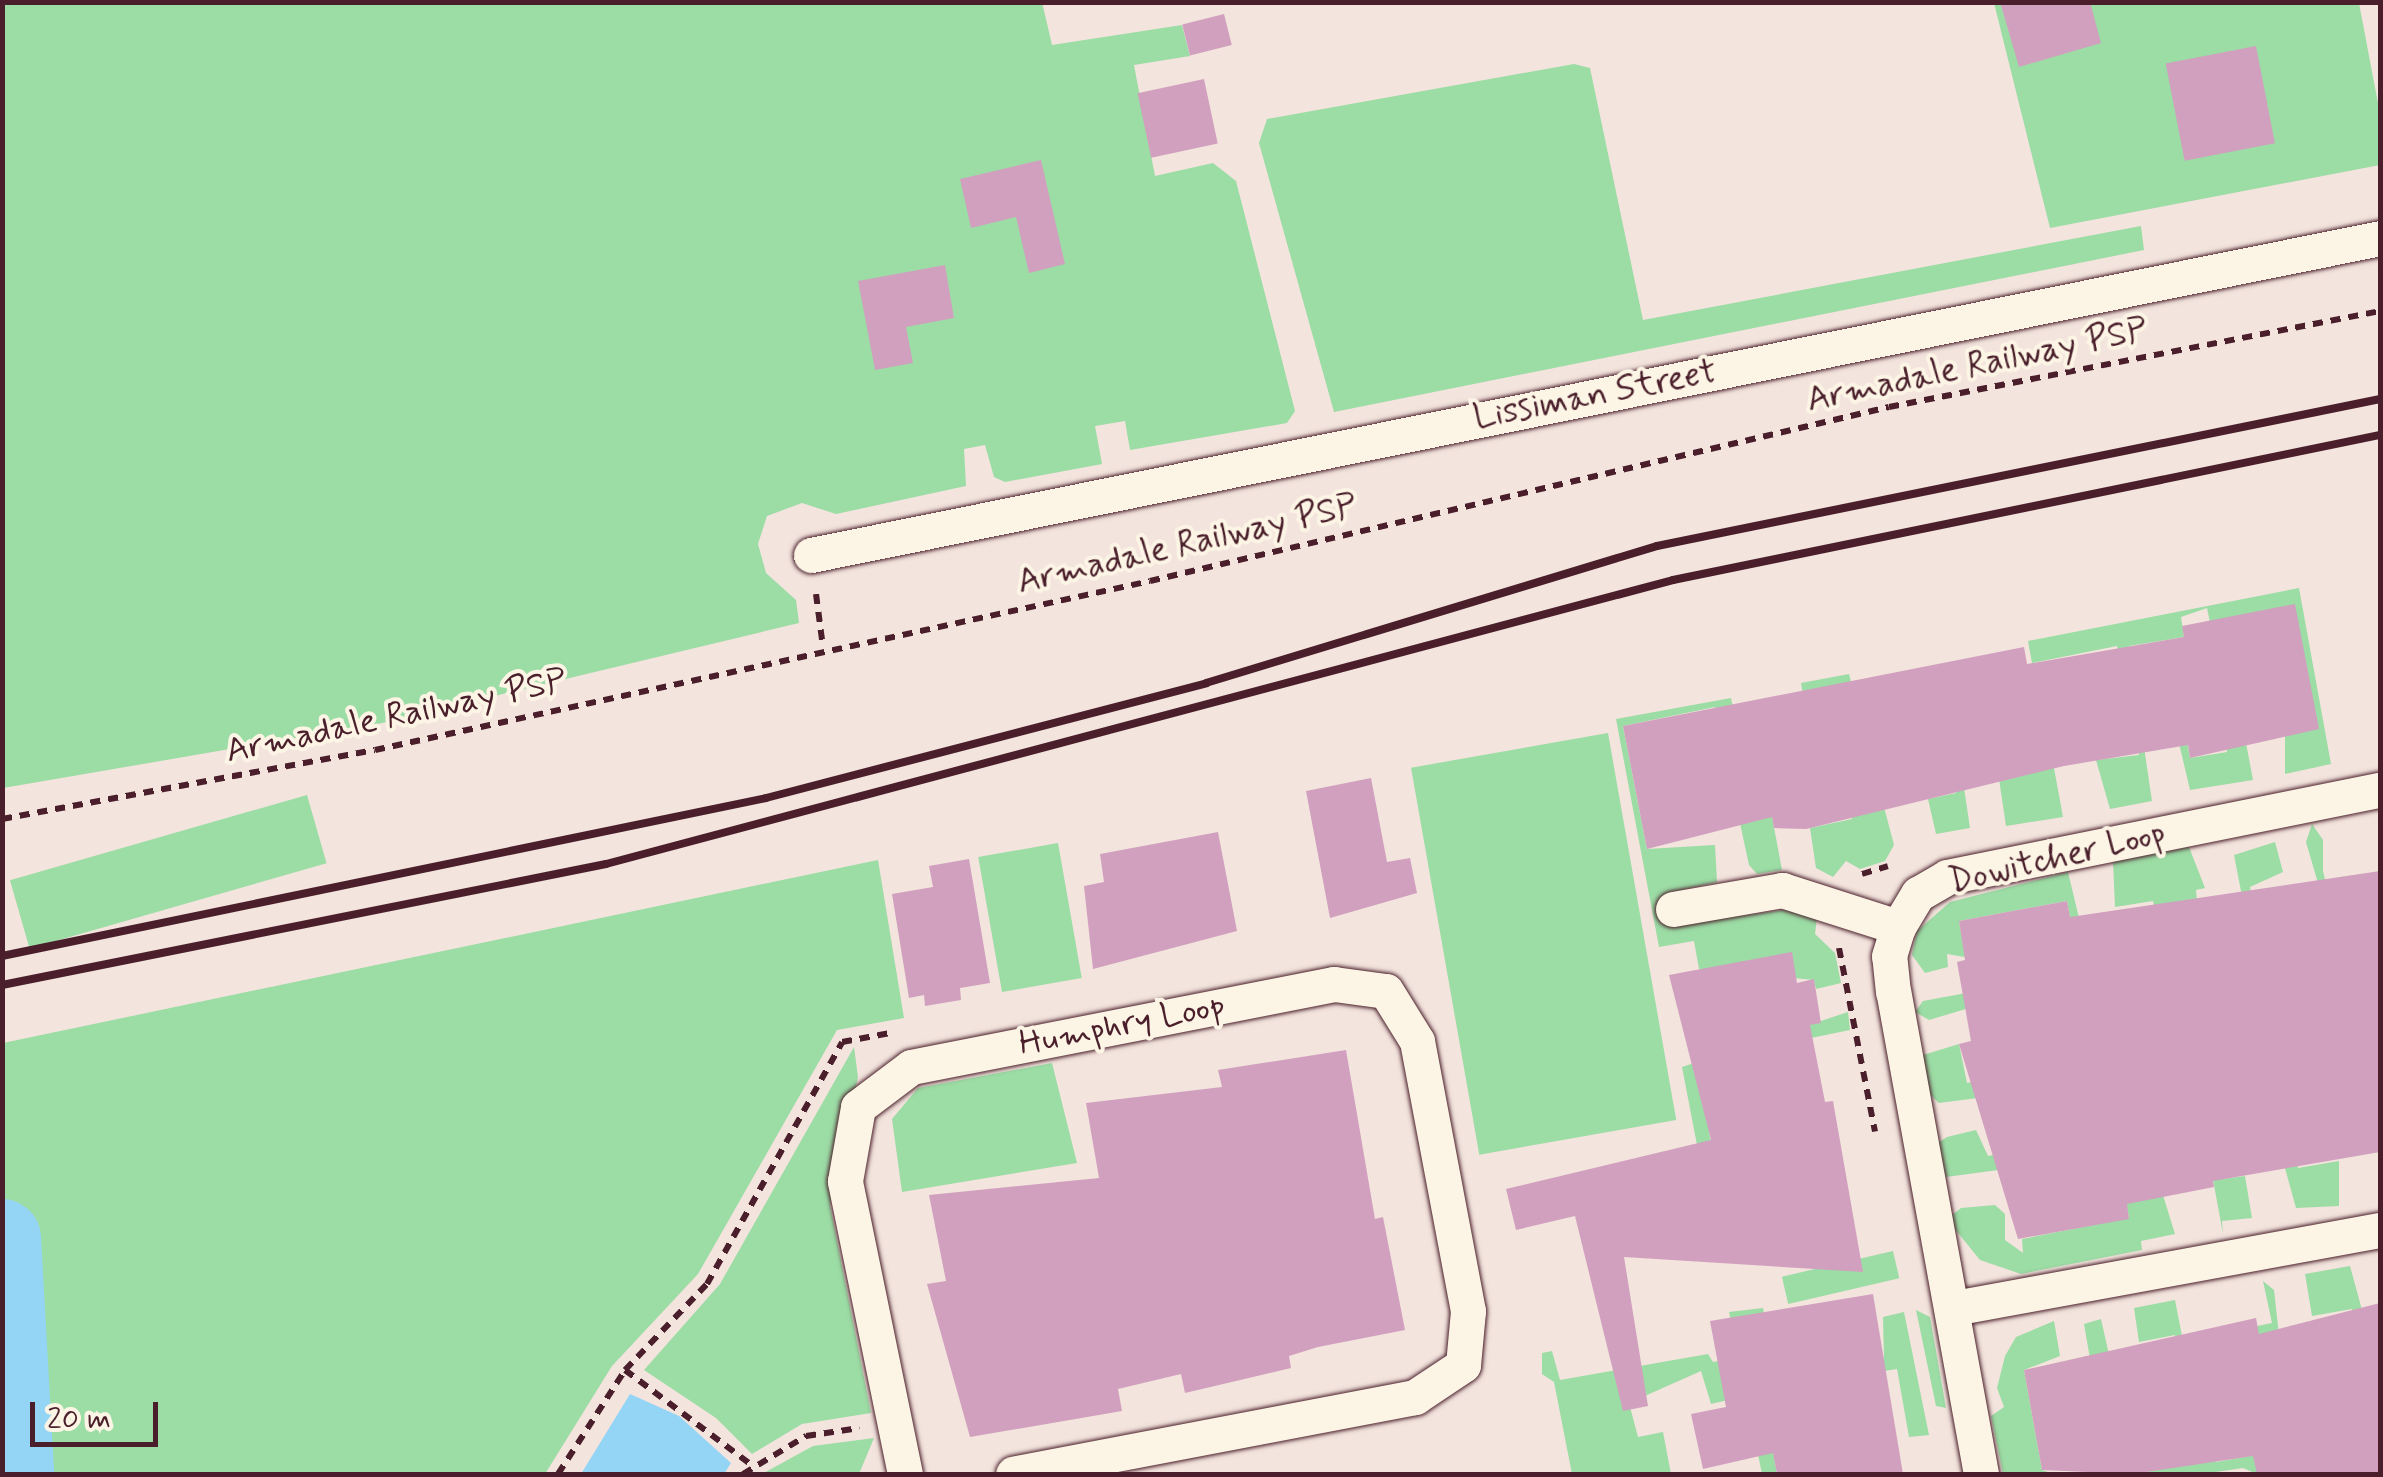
<!DOCTYPE html>
<html>
<head>
<meta charset="utf-8">
<style>
  body { margin:0 }
  #map { position:relative; width:2383px; height:1477px; overflow:hidden; background:#f3e4dd; font-family:Mynerve,sans-serif }
  div>[style] { position:absolute }
  .green>* { inset:0; background:#9cdca5; transform-origin:0 0 }
  .water>* { inset:0; background:#94d4f5 }
  .river>* { height:78px; margin:-39px; padding:0 39px; transform-origin:39px; border-radius:39px; background:#94d4f5 }
  .building>* { inset:0; background:#d1a0be; transform-origin:0 0 }
  .path>* { height:6px; margin-top:-3px; transform-origin:0; background:repeating-linear-gradient(90deg,#4a1f2b 0 10px,transparent 0 18px) }
  .roads { filter:drop-shadow(0 0 2px #4a1f2b) drop-shadow(0 0 2px #4a1f2b) }
  .street>* { height:35px; margin:-17.5px; padding:0 17.5px; transform-origin:17.5px; border-radius:17.5px; background:#fcf5e5 }
  .rail>* { height:8px; margin:-4px; padding:0 4px; transform-origin:4px; border-radius:4px; background:#4a1f2b }
  span { translate:-50% -50%; white-space:nowrap; text-align:center; line-height:1.15; -webkit-text-stroke:8px #fcf5e5; paint-order:stroke }
  .street-label { font-size:35px; color:#4a1f2b }
  .frame { position:absolute; inset:0; border:5px solid #4a1f2b; pointer-events:none }
  .scale { position:absolute; left:30px; top:1402px; width:128px; height:45px; box-sizing:border-box; border:5px solid #4a1f2b; border-top:0; padding-left:12px; font-size:30px; line-height:35px; white-space:nowrap; color:#4a1f2b; -webkit-text-stroke:8px #fcf5e5; paint-order:stroke }
</style>
</head>
<body>
<div id="map">
  <div class="green">
    <div style="clip-path:polygon(1042px 2px,1052px 45px,1182px 25px,1190px 56px,1134px 65px,1155px 176px,1213px 163px,1236px 181px,1295px 411px,1287px 423px,1130px 450px,1125px 421px,1095px 426px,1102px 464px,1005px 482px,994px 477px,985px 445px,964px 449px,966px 486px,836px 514px,802px 503px,767px 516px,758px 544px,766px 573px,796px 600px,799px 623px,382px 723px,3px 788px,3px 3px)"></div>
    <div style="clip-path:polygon(1994px 3px,2359px 3px,2380px 114px,2380px 165px,2050px 228px)"></div>
    <div style="clip-path:polygon(1574px 64px,1590px 68px,1643px 320px,2141px 226px,2144px 250px,1334px 412px,1259px 143px,1267px 119px)"></div>
    <div style="clip-path:polygon(2299px 588px,2331px 764px,2285px 774px,2285px 736px,2246px 743px,2253px 780px,2190px 790px,2179px 743px,2187px 741px,2190px 758px,2227px 752px,2223px 726px,2231px 724px,2207px 608px,2181px 617px,2184px 637px,2129px 646px,2152px 801px,2110px 809px,2096px 760px,2139px 755px,2117px 646px,2032px 663px,2028px 641px)"></div>
    <div style="clip-path:polygon(1849px 674px,1894px 845px,1885px 861px,1860px 869px,1846px 861px,1833px 877px,1816px 868px,1810px 828px,1852px 819px,1829px 701px,1805px 706px,1801px 683px)"></div>
    <div style="clip-path:polygon(1731px 698px,1744px 761px,1761px 758px,1782px 870px,1757px 874px,1749px 865px,1715px 707px,1623px 726px,1647px 849px,1715px 845px,1717px 882px,1668px 893px,1673px 925px,1791px 909px,1817px 917px,1815px 934px,1835px 953px,1841px 983px,1816px 989px,1814px 980px,1699px 969px,1694px 941px,1659px 947px,1616px 719px)"></div>
    <div style="left:1608px;top:733px;width:393px;height:200px;rotate:80deg"></div>
    <div style="clip-path:polygon(2051px 752px,2063px 817px,2006px 826px,1999px 779px)"></div>
    <div style="clip-path:polygon(1963px 781px,1970px 828px,1936px 834px,1928px 799px,1956px 793px,1954px 783px)"></div>
    <div style="left:307px;top:795px;width:71px;height:309px;rotate:74deg"></div>
    <div style="clip-path:polygon(2312px 824px,2323px 840px,2323px 871px,2354px 999px,2380px 994px,2380px 1014px,2276px 1052px,2298px 1168px,2339px 1161px,2339px 1206px,2296px 1208px,2283px 1161px,2223px 1179px,2245px 1176px,2252px 1218px,2222px 1221px,2223px 1234px,2207px 1147px,2162px 1192px,2175px 1234px,2141px 1241px,2142px 1250px,2021px 1274px,1980px 1260px,1954px 1228px,1952px 1215px,1961px 1208px,1995px 1205px,2005px 1214px,2005px 1240px,2023px 1253px,2022px 1239px,2129px 1218px,2117px 1154px,1946px 1177px,1938px 1143px,1947px 1137px,1976px 1130px,1988px 1156px,1997px 1154px,1978px 1098px,1939px 1103px,1929px 1094px,1923px 1055px,1959px 1044px,1967px 1083px,2100px 1055px,1969px 1008px,1929px 1020px,1915px 1012px,1923px 1001px,2080px 972px,2067px 901px,1959px 921px,1965px 957px,1947px 954px,1948px 967px,1925px 973px,1912px 955px,1917px 931px,1950px 902px,2068px 872px,2089px 960px,2179px 1037px,2153px 901px,2115px 907px,2113px 862px,2189px 847px,2205px 888px,2196px 890px,2197px 902px,2248px 927px,2234px 855px,2275px 842px,2283px 872px,2250px 887px,2269px 989px,2318px 883px,2306px 842px)"></div>
    <div style="left:1058px;top:843px;width:137px;height:81px;rotate:80deg"></div>
    <div style="clip-path:polygon(878px 860px,904px 1018px,837px 1030px,698px 1274px,612px 1366px,545px 1474px,3px 1474px,3px 1043px)"></div>
    <div style="clip-path:polygon(1848px 1012px,1850px 1030px,1801px 1040px,1700px 1083px,1715px 1164px,1702px 1171px,1682px 1067px)"></div>
    <div style="clip-path:polygon(854px 1047px,858px 1077px,830px 1205px,871px 1413px,802px 1424px,752px 1454px,716px 1418px,644px 1370px,720px 1284px)"></div>
    <div style="clip-path:polygon(1052px 1063px,1077px 1163px,902px 1192px,892px 1119px,918px 1088px)"></div>
    <div style="left:1893px;top:1251px;width:28px;height:114px;rotate:77deg"></div>
    <div style="clip-path:polygon(2350px 1266px,2380px 1376px,2380px 1443px,2353px 1449px,2357px 1474px,2337px 1474px,2334px 1459px,2257px 1474px,2243px 1468px,2202px 1474px,2110px 1474px,2084px 1324px,2101px 1319px,2136px 1474px,2200px 1461px,2175px 1335px,2139px 1342px,2134px 1308px,2175px 1300px,2190px 1377px,2201px 1375px,2216px 1462px,2279px 1451px,2257px 1326px,2272px 1323px,2263px 1281px,2274px 1290px,2279px 1335px,2375px 1421px,2352px 1309px,2312px 1316px,2305px 1274px)"></div>
    <div style="clip-path:polygon(1763px 1308px,1777px 1378px,1884px 1357px,1883px 1317px,1904px 1312px,1929px 1435px,1909px 1437px,1897px 1369px,1864px 1374px,1764px 1401px,1777px 1474px,1762px 1474px,1729px 1312px)"></div>
    <div style="clip-path:polygon(1916px 1310px,1930px 1317px,1946px 1408px,1936px 1406px)"></div>
    <div style="clip-path:polygon(2054px 1321px,2060px 1356px,2024px 1370px,2042px 1470px,2054px 1474px,2003px 1474px,1991px 1416px,2004px 1407px,1997px 1388px,2005px 1356px,2016px 1337px)"></div>
    <div style="clip-path:polygon(1552px 1351px,1560px 1380px,1708px 1354px,1713px 1362px,1734px 1358px,1741px 1397px,1711px 1404px,1701px 1371px,1629px 1403px,1638px 1437px,1663px 1432px,1671px 1474px,1572px 1474px,1554px 1382px,1542px 1374px,1542px 1353px)"></div>
    <div style="clip-path:polygon(874px 1438px,859px 1474px,762px 1474px,813px 1446px)"></div>
  </div>
  <div class="water">
    <div style="clip-path:polygon(630px 1394px,679px 1416px,731px 1463px,724px 1474px,581px 1474px)"></div>
  </div>
  <div class="river">
    <div style="left:2px;top:1238px;width:236px;rotate:86.8deg"></div>
  </div>
  <div class="building">
    <div style="clip-path:polygon(2000px 2px,2090px 2px,2101px 43px,2019px 67px)"></div>
    <div style="left:1224px;top:14px;width:32px;height:43px;rotate:76deg"></div>
    <div style="left:2256px;top:46px;width:99px;height:92px;rotate:79deg"></div>
    <div style="left:1204px;top:79px;width:66px;height:68px;rotate:78deg"></div>
    <div style="clip-path:polygon(1041px 160px,1065px 264px,1029px 273px,1016px 217px,971px 228px,960px 179px)"></div>
    <div style="clip-path:polygon(945px 265px,954px 318px,906px 327px,913px 363px,875px 370px,858px 281px)"></div>
    <div style="clip-path:polygon(2295px 604px,2319px 729px,2190px 758px,2188px 745px,2064px 766px,1806px 829px,1774px 828px,1772px 817px,1647px 849px,1623px 726px,2024px 647px,2027px 664px,2184px 637px,2182px 626px)"></div>
    <div style="clip-path:polygon(1371px 778px,1387px 862px,1410px 858px,1417px 893px,1330px 918px,1306px 791px)"></div>
    <div style="clip-path:polygon(1218px 832px,1237px 931px,1093px 969px,1084px 886px,1104px 882px,1100px 854px)"></div>
    <div style="clip-path:polygon(969px 859px,990px 983px,960px 988px,961px 1000px,925px 1006px,924px 995px,909px 998px,892px 894px,933px 887px,929px 866px)"></div>
    <div style="clip-path:polygon(2380px 871px,2380px 1152px,2213px 1181px,2214px 1187px,2127px 1204px,2129px 1219px,2018px 1239px,1959px 1044px,1971px 1041px,1957px 962px,1965px 960px,1959px 921px,2067px 901px,2070px 917px)"></div>
    <div style="clip-path:polygon(1792px 952px,1797px 983px,1814px 979px,1821px 1023px,1810px 1025px,1825px 1102px,1833px 1101px,1863px 1272px,1624px 1257px,1648px 1406px,1623px 1411px,1575px 1216px,1516px 1230px,1506px 1189px,1711px 1140px,1669px 975px)"></div>
    <div style="clip-path:polygon(1346px 1050px,1375px 1219px,1383px 1217px,1405px 1330px,1318px 1347px,1289px 1356px,1291px 1368px,1185px 1393px,1181px 1374px,1118px 1389px,1122px 1411px,970px 1437px,927px 1284px,946px 1281px,929px 1195px,1099px 1178px,1086px 1103px,1222px 1087px,1218px 1070px)"></div>
    <div style="clip-path:polygon(1873px 1294px,1903px 1474px,1777px 1474px,1773px 1453px,1703px 1469px,1691px 1414px,1726px 1407px,1710px 1321px)"></div>
    <div style="clip-path:polygon(2380px 1303px,2380px 1474px,2257px 1474px,2253px 1456px,2133px 1474px,2042px 1470px,2024px 1370px,2256px 1318px,2259px 1334px)"></div>
  </div>
  <div class="path">
    <div style="left:816px;top:594px;width:53px;rotate:82.5deg"></div>
    <div style="left:2px;top:819px;width:379px;rotate:-10.5deg"></div>
    <div style="left:375px;top:750px;width:793px;rotate:-12.3deg"></div>
    <div style="left:1150px;top:581px;width:759px;rotate:-13.25deg"></div>
    <div style="left:1889px;top:407px;width:500px;rotate:-11.06deg"></div>
    <div style="left:1862px;top:874px;width:27px;rotate:-17deg"></div>
    <div style="left:1839px;top:948px;width:187px;rotate:78.9deg"></div>
    <div style="left:625px;top:1370px;width:156px;rotate:36.9deg"></div>
    <div style="left:558px;top:1474px;width:124px;rotate:-57.2deg"></div>
    <div style="left:625px;top:1370px;width:119px;rotate:-46.4deg"></div>
    <div style="left:707px;top:1284px;width:277px;rotate:-60.8deg"></div>
    <div style="left:842px;top:1042px;width:49px;rotate:-10.6deg"></div>
    <div style="left:743px;top:1474px;width:74px;rotate:-31.1deg"></div>
    <div style="left:806px;top:1436px;width:54px;rotate:-8.6deg"></div>
  </div>
  <div class="roads">
    <div class="street">
      <div style="left:811px;top:555px;width:1601px;rotate:-11.42deg"></div>
      <div style="left:1673px;top:909px;width:111px;rotate:-9.9deg"></div>
      <div style="left:1782px;top:890px;width:122px;rotate:17.7deg"></div>
      <div style="left:1954px;top:1308px;width:433px;rotate:-10.4deg"></div>
      <div style="left:905px;top:1474px;width:299px;rotate:-101.6deg"></div>
      <div style="left:845px;top:1181px;width:75px;rotate:-80deg"></div>
      <div style="left:858px;top:1107px;width:66px;rotate:-37deg"></div>
      <div style="left:911px;top:1067px;width:431px;rotate:-11.1deg"></div>
      <div style="left:1334px;top:984px;width:52px;rotate:7.7deg"></div>
      <div style="left:1386px;top:991px;width:59px;rotate:58.2deg"></div>
      <div style="left:1417px;top:1041px;width:275px;rotate:79.3deg"></div>
      <div style="left:1468px;top:1311px;width:54px;rotate:95.3deg"></div>
      <div style="left:1463px;top:1365px;width:58px;rotate:146.3deg"></div>
      <div style="left:1415px;top:1397px;width:409px;rotate:169.2deg"></div>
      <div style="left:1981px;top:1474px;width:490px;rotate:-100.3deg"></div>
      <div style="left:1893px;top:992px;width:36px;rotate:-96deg"></div>
      <div style="left:1889px;top:956px;width:30px;rotate:-73deg"></div>
      <div style="left:1898px;top:927px;width:39px;rotate:-59deg"></div>
      <div style="left:1918px;top:894px;width:34px;rotate:-30deg"></div>
      <div style="left:1947px;top:877px;width:442px;rotate:-11.4deg"></div>
    </div>
  </div>
  <div class="rail">
    <div style="left:2px;top:956px;width:780px;rotate:-11.68deg"></div>
    <div style="left:766px;top:798px;width:455px;rotate:-14.6deg"></div>
    <div style="left:1206px;top:683px;width:471px;rotate:-16.9deg"></div>
    <div style="left:1657px;top:546px;width:738px;rotate:-11.49deg"></div>
    <div style="left:2px;top:985px;width:616px;rotate:-11.33deg"></div>
    <div style="left:606px;top:864px;width:1104px;rotate:-14.9deg"></div>
    <div style="left:1673px;top:580px;width:722px;rotate:-11.59deg"></div>
  </div>
  <div class="street-label">
    <span style="left:1977px;top:365px;rotate:-12deg">Armadale Railway PSP</span>
    <span style="left:1595px;top:395px;rotate:-11deg">Lissiman Street</span>
    <span style="left:1187px;top:544px;rotate:-13deg">Armadale Railway PSP</span>
    <span style="left:396px;top:716px;rotate:-12deg">Armadale Railway PSP</span>
    <span style="left:2057px;top:858px;rotate:-13deg">Dowitcher Loop</span>
    <span style="left:1122px;top:1025px;rotate:-11deg">Humphry Loop</span>
  </div>
  <div class="frame"></div>
  <div class="scale">20 m</div>
</div>
</body>
</html>
